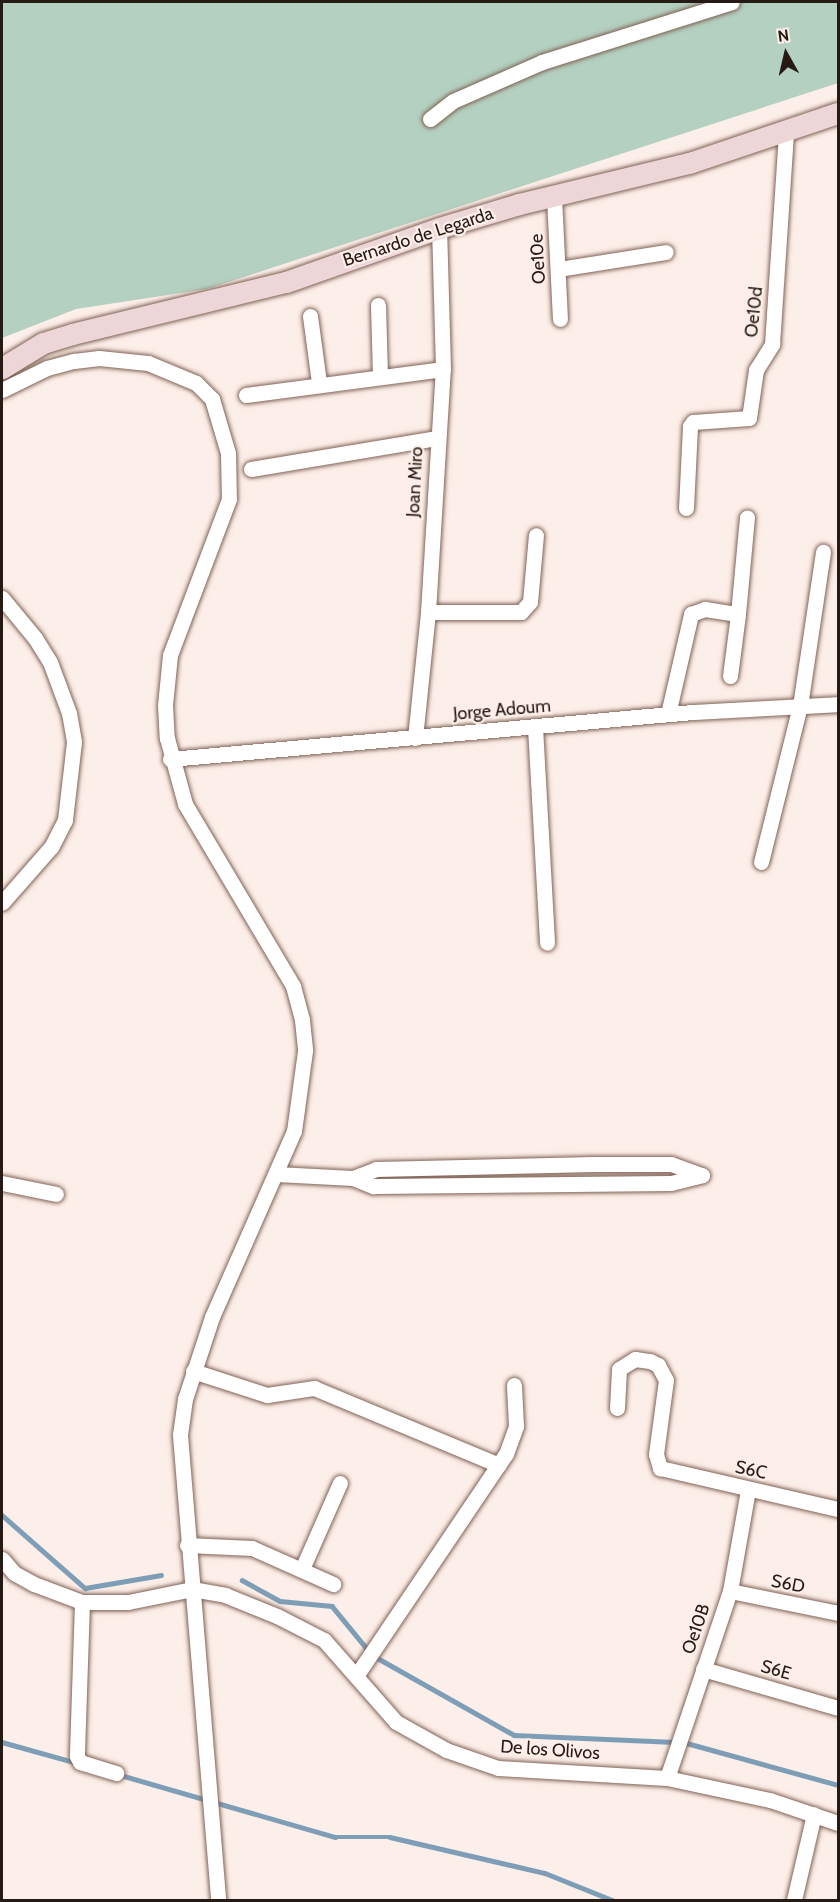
<!DOCTYPE html>
<html>
<head>
<meta charset="utf-8">
<style>
  body { margin:0 }
  #map { position:relative; width:840px; height:1902px; overflow:hidden; background:#fceee8; font-family:Cabin,sans-serif }
  div>[style] { position:absolute }
  .green>* { inset:0; background:#b3d0c0 }
  .stream>* { height:4.5px; margin:-2.25px; padding:0 2.25px; transform-origin:2.25px; border-radius:2.25px; background:#7e9eb7 }
  .roads { filter:drop-shadow(0 0 2px #806255) drop-shadow(0 0 2px #806255) }
  .street>* { height:15px; margin:-7.5px; padding:0 7.5px; transform-origin:7.5px; border-radius:7.5px; background:#fff }
  .secondary>* { height:21px; margin:-10.5px; padding:0 10.5px; transform-origin:10.5px; border-radius:10.5px; background:#edd6d8 }
  span { translate:-50% -50%; white-space:nowrap; text-align:center; line-height:1.15; -webkit-text-stroke:4.5px #fceee8; paint-order:stroke }
  .street-label { font-size:18px; color:#261a15 }
  .frame { position:absolute; inset:0; border:3px solid #261a15; pointer-events:none }
  .north { position:absolute; left:756px; top:24px; width:60px; height:60px; -webkit-text-stroke:4px #fceee8; paint-order:stroke; rotate:352deg; font-size:16px; font-weight:700; line-height:24px; text-align:center; color:#261a15 }
  .north::after { content:''; display:block; margin:auto; width:21px; height:27px; background:#261a15; clip-path:polygon(50% 0,100% 100%,50% 72%,0 100%) }
</style>
</head>
<body>
<div id="map">
  <div class="green">
    <div style="clip-path:polygon(2px 2px,838px 2px,838px 83px,207px 289px,76px 309px,2px 338px)"></div>
  </div>
  <div class="stream">
    <div style="left:2px;top:1515px;width:111px;rotate:41.3deg"></div>
    <div style="left:85px;top:1588px;width:77px;rotate:-9.7deg"></div>
    <div style="left:242px;top:1580px;width:43px;rotate:28.9deg"></div>
    <div style="left:280px;top:1601px;width:52px;rotate:5.5deg"></div>
    <div style="left:332px;top:1606px;width:57px;rotate:50.7deg"></div>
    <div style="left:374px;top:1656px;width:161px;rotate:29.4deg"></div>
    <div style="left:514px;top:1735px;width:161px;rotate:2.5deg"></div>
    <div style="left:2px;top:1742px;width:78px;rotate:15.6deg"></div>
    <div style="left:683px;top:1742px;width:161px;rotate:15.5deg"></div>
    <div style="left:117px;top:1774px;width:227px;rotate:16.1deg"></div>
    <div style="left:335px;top:1837px;width:55px"></div>
    <div style="left:390px;top:1837px;width:159px;rotate:13.1deg"></div>
    <div style="left:545px;top:1873px;width:72px;rotate:21.9deg"></div>
  </div>
  <div class="roads">
    <div class="street">
      <div style="left:430px;top:119px;width:29px;rotate:-38deg"></div>
      <div style="left:453px;top:101px;width:97px;rotate:-23.7deg"></div>
      <div style="left:542px;top:62px;width:199px;rotate:-17.5deg"></div>
      <div style="left:554px;top:197px;width:122px;rotate:87.2deg"></div>
      <div style="left:559px;top:269px;width:108px;rotate:-9deg"></div>
      <div style="left:378px;top:305px;width:70px;rotate:88.4deg"></div>
      <div style="left:310px;top:316px;width:68px;rotate:82.3deg"></div>
      <div style="left:2px;top:390px;width:50px;rotate:-26.1deg"></div>
      <div style="left:47px;top:368px;width:28px;rotate:-15deg"></div>
      <div style="left:74px;top:361px;width:25px;rotate:-7deg"></div>
      <div style="left:99px;top:358px;width:49px;rotate:5.8deg"></div>
      <div style="left:148px;top:363px;width:52px;rotate:22.6deg"></div>
      <div style="left:196px;top:383px;width:23px;rotate:45deg"></div>
      <div style="left:212px;top:399px;width:56px;rotate:73.5deg"></div>
      <div style="left:228px;top:453px;width:46px;rotate:88.8deg"></div>
      <div style="left:229px;top:499px;width:167px;rotate:110.7deg"></div>
      <div style="left:170px;top:655px;width:50px;rotate:95.7deg"></div>
      <div style="left:165px;top:705px;width:33px;rotate:87deg"></div>
      <div style="left:167px;top:738px;width:68px;rotate:74.7deg"></div>
      <div style="left:185px;top:804px;width:212px;rotate:59.3deg"></div>
      <div style="left:293px;top:986px;width:35px;rotate:75deg"></div>
      <div style="left:302px;top:1020px;width:31px;rotate:84deg"></div>
      <div style="left:305px;top:1051px;width:81px;rotate:97.8deg"></div>
      <div style="left:294px;top:1131px;width:203px;rotate:113.8deg"></div>
      <div style="left:212px;top:1317px;width:86px;rotate:108.2deg"></div>
      <div style="left:185px;top:1399px;width:36px;rotate:98deg"></div>
      <div style="left:180px;top:1435px;width:467px;rotate:85.3deg"></div>
      <div style="left:246px;top:395px;width:199px;rotate:-7.5deg"></div>
      <div style="left:251px;top:469px;width:189px;rotate:-9.5deg"></div>
      <div style="left:686px;top:508px;width:82px;rotate:-87.2deg"></div>
      <div style="left:690px;top:426px;width:5px;rotate:-53deg"></div>
      <div style="left:693px;top:422px;width:56px;rotate:-4.1deg"></div>
      <div style="left:749px;top:418px;width:49px;rotate:-81.7deg"></div>
      <div style="left:756px;top:370px;width:31px;rotate:-58deg"></div>
      <div style="left:772px;top:344px;width:212px;rotate:-86.2deg"></div>
      <div style="left:2px;top:598px;width:52px;rotate:50.5deg"></div>
      <div style="left:35px;top:638px;width:28px;rotate:58deg"></div>
      <div style="left:50px;top:662px;width:54px;rotate:69.6deg"></div>
      <div style="left:69px;top:713px;width:29px;rotate:80deg"></div>
      <div style="left:74px;top:742px;width:79px;rotate:96.6deg"></div>
      <div style="left:65px;top:820px;width:30px;rotate:117deg"></div>
      <div style="left:51px;top:847px;width:74px;rotate:131.2deg"></div>
      <div style="left:428px;top:612px;width:93px"></div>
      <div style="left:521px;top:612px;width:13px;rotate:-48deg"></div>
      <div style="left:530px;top:602px;width:67px;rotate:-84.9deg"></div>
      <div style="left:730px;top:676px;width:63px;rotate:-82.6deg"></div>
      <div style="left:668px;top:714px;width:103px;rotate:-77deg"></div>
      <div style="left:691px;top:614px;width:15px;rotate:-20deg"></div>
      <div style="left:705px;top:609px;width:33px;rotate:9deg"></div>
      <div style="left:738px;top:614px;width:97px;rotate:-84.7deg"></div>
      <div style="left:535px;top:727px;width:216px;rotate:86.8deg"></div>
      <div style="left:415px;top:738px;width:127px;rotate:-84.1deg"></div>
      <div style="left:428px;top:612px;width:243px;rotate:-86.5deg"></div>
      <div style="left:443px;top:369px;width:141px;rotate:-91.6deg"></div>
      <div style="left:170px;top:759px;width:524px;rotate:-5.14deg"></div>
      <div style="left:692px;top:712px;width:146px;rotate:-3.1deg"></div>
      <div style="left:761px;top:862px;width:161px;rotate:-76deg"></div>
      <div style="left:800px;top:706px;width:156px;rotate:-81.5deg"></div>
      <div style="left:276px;top:1174px;width:77px;rotate:3deg"></div>
      <div style="left:353px;top:1178px;width:22px;rotate:22deg"></div>
      <div style="left:373px;top:1186px;width:298px;rotate:-0.6deg"></div>
      <div style="left:671px;top:1183px;width:32px;rotate:-14deg"></div>
      <div style="left:353px;top:1178px;width:25px;rotate:-21deg"></div>
      <div style="left:376px;top:1169px;width:218px;rotate:-1.3deg"></div>
      <div style="left:594px;top:1164px;width:77px"></div>
      <div style="left:671px;top:1164px;width:33px;rotate:20deg"></div>
      <div style="left:2px;top:1183px;width:55px;rotate:11.5deg"></div>
      <div style="left:193px;top:1371px;width:78px;rotate:18deg"></div>
      <div style="left:267px;top:1395px;width:48px;rotate:-8.5deg"></div>
      <div style="left:314px;top:1388px;width:200px;rotate:22.6deg"></div>
      <div style="left:617px;top:1408px;width:39px;rotate:-87deg"></div>
      <div style="left:619px;top:1369px;width:19px;rotate:-32deg"></div>
      <div style="left:635px;top:1359px;width:15px;rotate:8deg"></div>
      <div style="left:650px;top:1361px;width:9px;rotate:27deg"></div>
      <div style="left:658px;top:1365px;width:17px;rotate:62deg"></div>
      <div style="left:666px;top:1380px;width:75px;rotate:97.7deg"></div>
      <div style="left:656px;top:1454px;width:15px;rotate:74deg"></div>
      <div style="left:660px;top:1468px;width:183px;rotate:13deg"></div>
      <div style="left:187px;top:1545px;width:65px;rotate:2.6deg"></div>
      <div style="left:252px;top:1548px;width:89px;rotate:24deg"></div>
      <div style="left:2px;top:1559px;width:18px;rotate:49deg"></div>
      <div style="left:14px;top:1573px;width:23px;rotate:29deg"></div>
      <div style="left:34px;top:1584px;width:51px;rotate:20.6deg"></div>
      <div style="left:82px;top:1602px;width:46px"></div>
      <div style="left:128px;top:1602px;width:65px;rotate:-11.5deg"></div>
      <div style="left:192px;top:1589px;width:34px;rotate:10deg"></div>
      <div style="left:225px;top:1595px;width:56px;rotate:22deg"></div>
      <div style="left:277px;top:1616px;width:53px;rotate:27.1deg"></div>
      <div style="left:324px;top:1640px;width:109px;rotate:48.7deg"></div>
      <div style="left:396px;top:1722px;width:57px;rotate:29.2deg"></div>
      <div style="left:446px;top:1750px;width:55px;rotate:19.1deg"></div>
      <div style="left:498px;top:1768px;width:169px;rotate:3.4deg"></div>
      <div style="left:667px;top:1778px;width:105px;rotate:12.1deg"></div>
      <div style="left:770px;top:1800px;width:72px;rotate:18.7deg"></div>
      <div style="left:302px;top:1569px;width:94px;rotate:-66.2deg"></div>
      <div style="left:730px;top:1591px;width:110px;rotate:11.5deg"></div>
      <div style="left:82px;top:1602px;width:154px;rotate:91.9deg"></div>
      <div style="left:77px;top:1756px;width:7px;rotate:63deg"></div>
      <div style="left:80px;top:1762px;width:38px;rotate:17deg"></div>
      <div style="left:703px;top:1669px;width:141px;rotate:16.1deg"></div>
      <div style="left:356px;top:1676px;width:268px;rotate:-56deg"></div>
      <div style="left:506px;top:1454px;width:30px;rotate:-70deg"></div>
      <div style="left:516px;top:1426px;width:41px;rotate:-92.8deg"></div>
      <div style="left:667px;top:1778px;width:197px;rotate:-71.4deg"></div>
      <div style="left:730px;top:1591px;width:103px;rotate:-79.9deg"></div>
      <div style="left:794px;top:1900px;width:88px;rotate:-76.9deg"></div>
    </div>
    <div class="secondary">
      <div style="left:2px;top:368px;width:48px;rotate:-31.4deg"></div>
      <div style="left:43px;top:343px;width:30px;rotate:-17deg"></div>
      <div style="left:72px;top:334px;width:220px;rotate:-13.7deg"></div>
      <div style="left:286px;top:282px;width:162px;rotate:-19.4deg"></div>
      <div style="left:439px;top:228px;width:84px;rotate:-16.7deg"></div>
      <div style="left:519px;top:204px;width:175px;rotate:-13.6deg"></div>
      <div style="left:689px;top:163px;width:157px;rotate:-18.6deg"></div>
    </div>
  </div>
  <div class="street-label">
    <span style="left:418px;top:237px;rotate:-18deg">Bernardo de Legarda</span>
    <span style="left:538px;top:259px;rotate:-93deg">Oe10e</span>
    <span style="left:754px;top:312px;rotate:-84deg">Oe10d</span>
    <span style="left:415px;top:482px;rotate:-87deg">Joan Miro</span>
    <span style="left:502px;top:710px;rotate:-5deg">Jorge Adoum</span>
    <span style="left:751px;top:1470px;rotate:12deg">S6C</span>
    <span style="left:788px;top:1584px;rotate:11deg">S6D</span>
    <span style="left:696px;top:1629px;rotate:-71deg">Oe10B</span>
    <span style="left:776px;top:1670px;rotate:16deg">S6E</span>
    <span style="left:550px;top:1750px;rotate:4deg">De los Olivos</span>
  </div>
  <div class="frame"></div>
  <div class="north">N</div>
</div>
</body>
</html>
